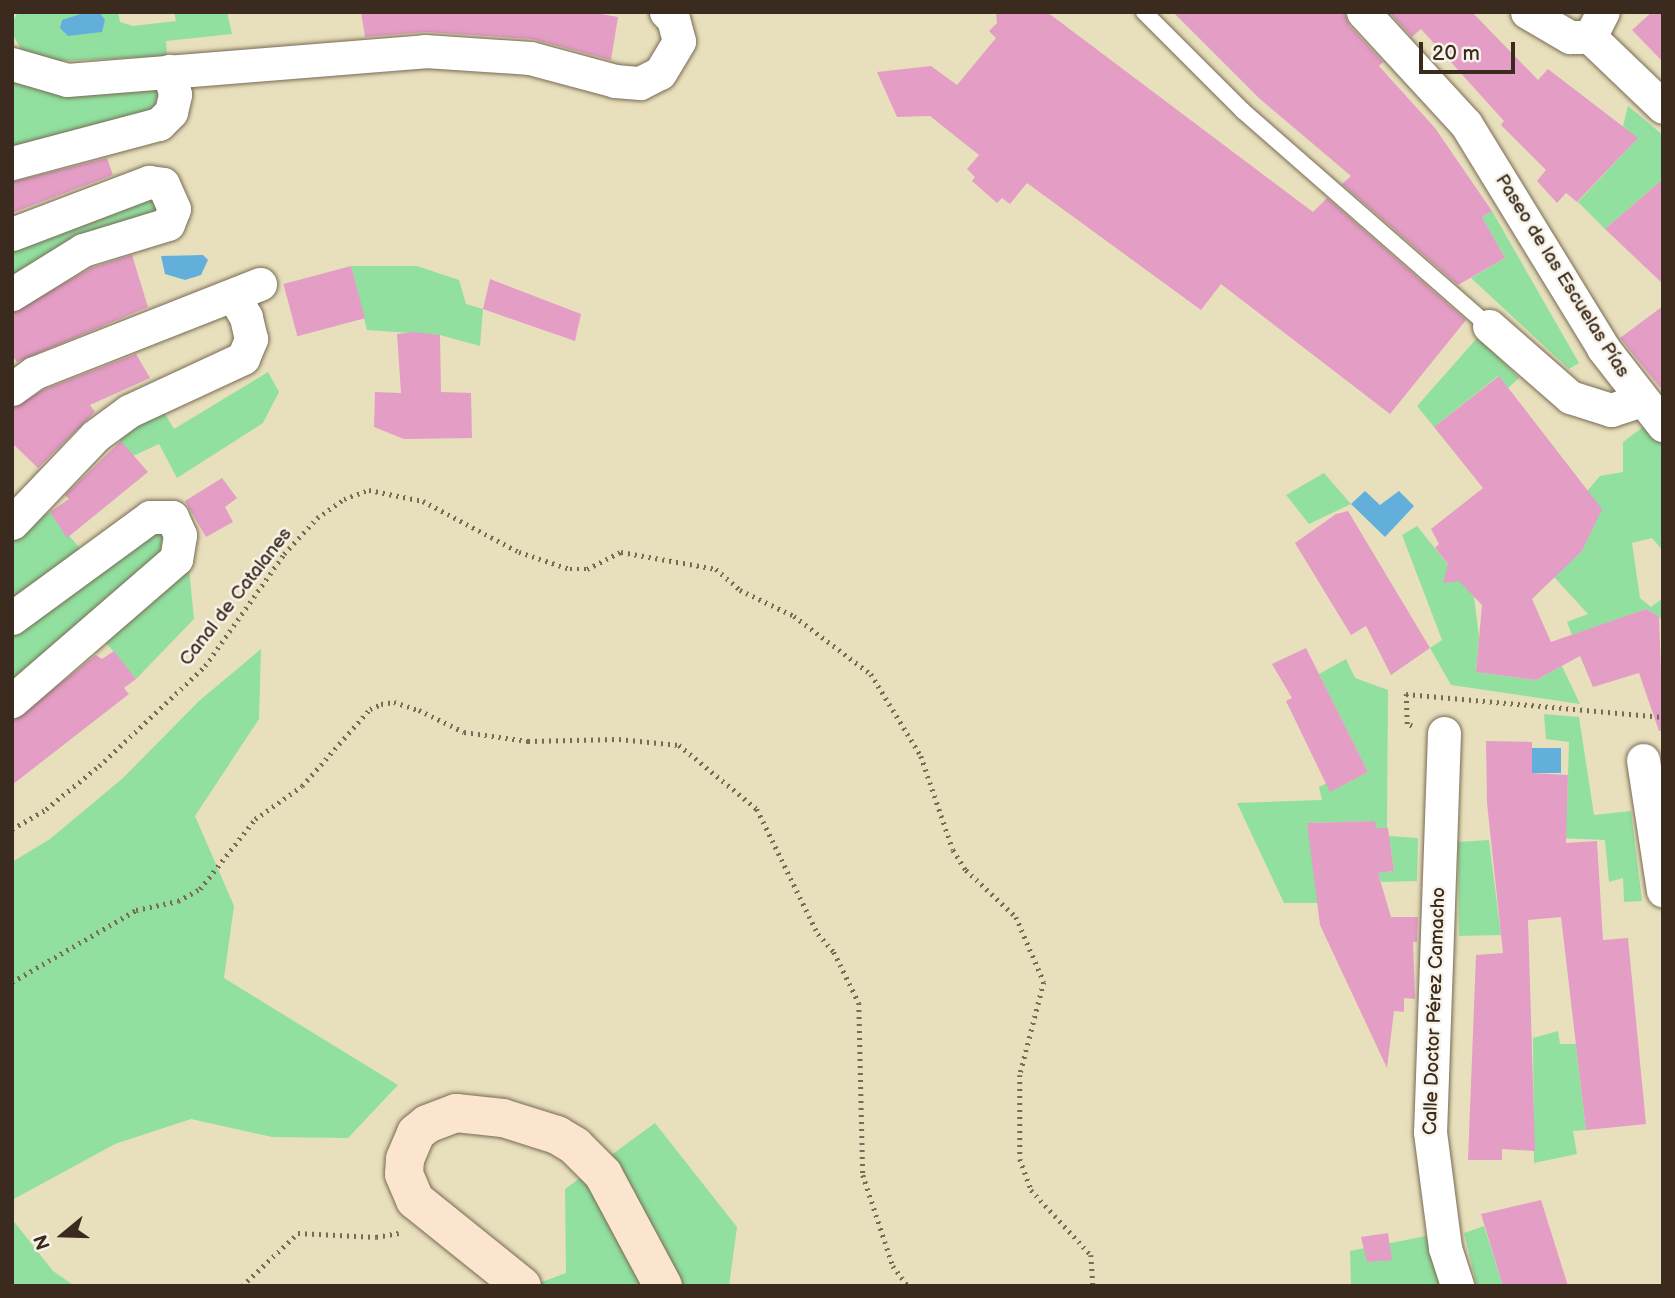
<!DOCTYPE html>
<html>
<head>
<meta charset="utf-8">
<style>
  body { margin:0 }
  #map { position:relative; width:1675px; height:1298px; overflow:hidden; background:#e8e0bc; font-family:"Balsamiq Sans",sans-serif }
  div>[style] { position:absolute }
  .green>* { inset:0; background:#91e09f }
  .water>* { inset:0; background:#63afdc; transform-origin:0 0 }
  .building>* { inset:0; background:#e49dc5; transform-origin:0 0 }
  .path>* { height:4.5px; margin-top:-2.25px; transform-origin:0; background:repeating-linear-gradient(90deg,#786a55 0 2px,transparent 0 7px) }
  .roads { filter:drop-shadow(0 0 2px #786a55) drop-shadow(0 0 2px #786a55) }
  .service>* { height:16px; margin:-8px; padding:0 8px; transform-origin:8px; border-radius:8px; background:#fff }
  .minor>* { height:33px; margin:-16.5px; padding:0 16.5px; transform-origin:16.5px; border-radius:16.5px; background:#fff }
  .secondary>* { height:38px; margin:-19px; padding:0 19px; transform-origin:19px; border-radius:19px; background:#fbe5cf }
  span { translate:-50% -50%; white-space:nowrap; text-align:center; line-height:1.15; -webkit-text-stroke:5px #f7f3e8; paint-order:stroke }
  .street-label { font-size:19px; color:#3b2a1e }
  .frame { position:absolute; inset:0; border:14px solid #3b2a1e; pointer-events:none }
  .north { position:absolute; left:28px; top:1200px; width:70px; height:70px; -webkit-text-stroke:5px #f7f3e8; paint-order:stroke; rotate:251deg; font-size:19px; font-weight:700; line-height:28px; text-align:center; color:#3b2a1e }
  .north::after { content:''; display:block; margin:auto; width:24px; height:32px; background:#3b2a1e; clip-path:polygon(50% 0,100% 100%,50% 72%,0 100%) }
  .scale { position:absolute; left:1419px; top:42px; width:96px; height:32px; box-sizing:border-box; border:4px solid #3b2a1e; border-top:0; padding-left:9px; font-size:21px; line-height:24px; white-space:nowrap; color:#3b2a1e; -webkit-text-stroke:5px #f7f3e8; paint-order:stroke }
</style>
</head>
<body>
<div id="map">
  <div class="green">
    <div style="clip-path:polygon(18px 12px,118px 12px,120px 22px,133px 26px,176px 21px,174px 12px,227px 12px,232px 34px,166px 41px,167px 56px,40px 62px,23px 52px,14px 37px,13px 21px)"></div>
    <div style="clip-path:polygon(12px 74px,156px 87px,164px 108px,12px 155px)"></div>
    <div style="clip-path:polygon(1628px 106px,1663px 135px,1663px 179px,1605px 229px,1578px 202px,1637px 139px,1623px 126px)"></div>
    <div style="clip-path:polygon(154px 196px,159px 213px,12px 284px,12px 240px)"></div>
    <div style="clip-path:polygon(1492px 211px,1579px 363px,1569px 369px,1471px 278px,1505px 258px,1482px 217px)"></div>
    <div style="clip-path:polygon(351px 266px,417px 266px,459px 280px,466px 304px,483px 309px,480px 346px,440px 335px,367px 330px)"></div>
    <div style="clip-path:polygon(1478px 337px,1519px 378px,1508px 388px,1498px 376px,1434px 427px,1417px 406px)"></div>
    <div style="clip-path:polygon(268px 372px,279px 392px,263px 423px,177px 478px,159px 444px,133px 456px,114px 433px,161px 407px,174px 429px)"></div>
    <div style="clip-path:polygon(1651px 421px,1663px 437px,1663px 551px,1652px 538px,1632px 543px,1640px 598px,1651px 607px,1663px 598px,1663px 625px,1659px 616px,1646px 609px,1572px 635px,1567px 622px,1588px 614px,1554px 577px,1582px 551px,1601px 509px,1587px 491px,1600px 476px,1623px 472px,1623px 442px)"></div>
    <div style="clip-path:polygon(1324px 473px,1351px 504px,1309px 524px,1286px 495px)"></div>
    <div style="clip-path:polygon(50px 512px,81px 550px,12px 604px,12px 532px)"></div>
    <div style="clip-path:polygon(163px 522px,169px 550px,12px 682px,12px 632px)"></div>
    <div style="clip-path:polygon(1417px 526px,1474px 597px,1479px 637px,1476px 672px,1536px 680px,1562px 666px,1580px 704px,1451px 685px,1430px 648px,1442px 640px,1402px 535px)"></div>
    <div style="clip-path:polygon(189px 569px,194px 619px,136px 679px,103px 639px)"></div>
    <div style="clip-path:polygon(261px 649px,259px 719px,195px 816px,234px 906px,224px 978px,398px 1085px,348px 1138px,272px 1137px,191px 1119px,115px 1144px,12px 1200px,12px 862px,50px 839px,123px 778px,199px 701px)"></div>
    <div style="clip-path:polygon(1346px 659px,1355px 678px,1388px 690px,1387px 828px,1376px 828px,1374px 821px,1307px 823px,1319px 903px,1284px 903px,1237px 803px,1322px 800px,1319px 787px,1331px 781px,1343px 785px,1368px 772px,1319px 674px)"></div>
    <div style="clip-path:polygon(1544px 714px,1579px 717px,1594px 815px,1631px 811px,1642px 901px,1624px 902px,1623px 878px,1609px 882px,1605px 840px,1556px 838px,1526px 809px,1567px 808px,1569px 742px,1546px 739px)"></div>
    <div style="clip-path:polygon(1389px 836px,1418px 838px,1417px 881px,1381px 882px,1378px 873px,1394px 871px)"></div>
    <div style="clip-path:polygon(1489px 840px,1501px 935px,1459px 936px,1458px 842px)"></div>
    <div style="clip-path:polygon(1558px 1031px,1560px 1044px,1576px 1044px,1586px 1130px,1573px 1131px,1577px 1154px,1534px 1163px,1533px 1038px)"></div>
    <div style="clip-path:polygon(655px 1123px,737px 1227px,729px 1286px,531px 1286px,566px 1273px,565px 1189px)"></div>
    <div style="clip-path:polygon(12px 1219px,53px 1271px,75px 1286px,12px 1286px)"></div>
    <div style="clip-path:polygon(1484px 1226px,1503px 1286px,1477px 1286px,1464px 1233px)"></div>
    <div style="clip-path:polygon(1426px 1236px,1440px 1286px,1351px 1286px,1350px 1251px)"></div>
  </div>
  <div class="water">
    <div style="clip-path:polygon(87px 12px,100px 13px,105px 20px,102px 32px,68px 36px,60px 28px,62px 20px)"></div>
    <div style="clip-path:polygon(203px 255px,208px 260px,201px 275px,185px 280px,165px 274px,161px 256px)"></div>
    <div style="clip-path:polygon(1365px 491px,1380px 505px,1399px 491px,1414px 506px,1385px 537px,1351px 504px)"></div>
    <div style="left:1532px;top:748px;width:29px;height:25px"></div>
  </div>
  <div class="building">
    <div style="clip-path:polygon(361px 12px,590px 12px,618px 17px,611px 60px,532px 39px,426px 32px,365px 37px)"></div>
    <div style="clip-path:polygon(996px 12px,1047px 12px,1313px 212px,1327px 198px,1466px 320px,1390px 414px,1221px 284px,1201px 310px,1027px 183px,1010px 204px,1002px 198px,997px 203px,972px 181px,975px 177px,967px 169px,979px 155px,930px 116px,897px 117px,877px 72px,931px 66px,957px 85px,996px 38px,989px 31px,997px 23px)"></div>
    <div style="clip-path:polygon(1173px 12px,1344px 12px,1349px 25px,1383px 62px,1379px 66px,1435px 128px,1492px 211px,1482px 217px,1505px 258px,1458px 285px,1342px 184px,1351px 176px,1260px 99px)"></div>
    <div style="clip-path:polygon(1389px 12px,1472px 12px,1538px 80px,1548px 69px,1638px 138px,1577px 202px,1566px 193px,1557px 203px,1537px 181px,1546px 170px,1501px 125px,1504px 121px,1421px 29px,1412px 37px)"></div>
    <div style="clip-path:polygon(1652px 12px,1663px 12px,1663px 62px,1632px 30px)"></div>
    <div style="clip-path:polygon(107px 158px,113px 175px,12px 213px,12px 182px)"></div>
    <div style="clip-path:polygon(1663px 179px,1663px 284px,1605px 229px)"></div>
    <div style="clip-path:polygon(132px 255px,148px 307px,17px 362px,12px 355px,12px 313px,91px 268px)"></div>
    <div style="left:351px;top:266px;width:54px;height:70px;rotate:75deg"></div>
    <div style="clip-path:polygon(490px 279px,581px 314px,575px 341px,483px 309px)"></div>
    <div style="clip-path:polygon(1663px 306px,1663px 391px,1620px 338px)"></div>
    <div style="clip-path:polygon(414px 332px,440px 335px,441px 392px,471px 393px,472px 438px,404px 439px,374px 427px,375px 392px,401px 393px,397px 334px)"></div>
    <div style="clip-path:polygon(136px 354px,150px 378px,90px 405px,95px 412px,38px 468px,12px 443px,12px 408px,43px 390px)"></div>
    <div style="clip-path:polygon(1499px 376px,1602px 509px,1582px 551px,1532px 599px,1551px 642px,1646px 609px,1659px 616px,1663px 731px,1659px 731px,1639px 673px,1593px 687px,1580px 656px,1536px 680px,1476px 672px,1482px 605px,1459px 581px,1443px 583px,1448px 564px,1435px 548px,1439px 544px,1431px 529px,1483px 488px,1434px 427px)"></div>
    <div style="clip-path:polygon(121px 441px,148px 472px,67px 538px,50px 512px,69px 499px,65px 495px)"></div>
    <div style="clip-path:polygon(222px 478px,237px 498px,225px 507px,233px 522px,206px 537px,185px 501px)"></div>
    <div style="clip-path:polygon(1348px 511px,1430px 648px,1391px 675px,1366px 626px,1351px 635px,1295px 543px,1336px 514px)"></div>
    <div style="clip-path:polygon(1306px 648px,1368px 772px,1330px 792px,1286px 701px,1292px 698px,1272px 664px)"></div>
    <div style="clip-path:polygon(114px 651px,136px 679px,124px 688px,129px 694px,12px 785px,12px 722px,96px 655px,102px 659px)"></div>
    <div style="clip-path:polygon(1486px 741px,1532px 742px,1532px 773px,1568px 775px,1566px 843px,1597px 841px,1603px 940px,1628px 938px,1646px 1124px,1586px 1130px,1561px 917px,1528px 920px,1535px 1151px,1502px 1149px,1502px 1160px,1468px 1160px,1476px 955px,1503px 953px,1487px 803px)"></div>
    <div style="clip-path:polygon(1375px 821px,1376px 828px,1388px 828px,1394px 871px,1378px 873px,1391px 917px,1418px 917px,1417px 942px,1413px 942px,1415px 999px,1404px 998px,1404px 1012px,1394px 1011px,1387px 1068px,1320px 925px,1307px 823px)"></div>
    <div style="clip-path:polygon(1541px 1200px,1568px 1286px,1503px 1286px,1481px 1214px)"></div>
    <div style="clip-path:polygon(1388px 1233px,1392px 1260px,1367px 1262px,1361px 1237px)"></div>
  </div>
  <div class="path">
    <div style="left:1412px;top:726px;width:5px;rotate:-158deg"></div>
    <div style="left:1407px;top:724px;width:30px;rotate:-92deg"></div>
    <div style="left:1406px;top:694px;width:258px;rotate:5.1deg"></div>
    <div style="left:12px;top:829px;width:39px;rotate:-30deg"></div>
    <div style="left:46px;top:809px;width:68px;rotate:-39.1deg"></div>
    <div style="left:99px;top:766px;width:146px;rotate:-43.3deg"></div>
    <div style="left:205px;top:666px;width:137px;rotate:-54.8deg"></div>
    <div style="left:284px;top:554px;width:49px;rotate:-47.5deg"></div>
    <div style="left:317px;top:518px;width:33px;rotate:-35deg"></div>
    <div style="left:344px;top:499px;width:27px;rotate:-20deg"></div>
    <div style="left:369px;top:490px;width:55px;rotate:11.5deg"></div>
    <div style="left:423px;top:501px;width:109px;rotate:28deg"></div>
    <div style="left:519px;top:552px;width:54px;rotate:18.4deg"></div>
    <div style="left:570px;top:569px;width:17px"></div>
    <div style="left:587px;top:569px;width:38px;rotate:-27deg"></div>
    <div style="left:621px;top:552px;width:97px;rotate:10.1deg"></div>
    <div style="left:716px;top:569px;width:32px;rotate:41deg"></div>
    <div style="left:740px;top:590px;width:60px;rotate:25.7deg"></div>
    <div style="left:794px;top:616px;width:96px;rotate:37deg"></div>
    <div style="left:871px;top:674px;width:96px;rotate:58.6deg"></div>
    <div style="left:921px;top:756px;width:99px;rotate:71.2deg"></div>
    <div style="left:953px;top:850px;width:24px;rotate:57deg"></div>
    <div style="left:966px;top:870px;width:69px;rotate:43.2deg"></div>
    <div style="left:1016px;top:917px;width:71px;rotate:66.7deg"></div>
    <div style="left:1044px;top:982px;width:96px;rotate:104.5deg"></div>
    <div style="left:1020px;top:1075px;width:84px;rotate:90deg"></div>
    <div style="left:1020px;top:1159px;width:33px;rotate:70deg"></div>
    <div style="left:1031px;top:1190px;width:88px;rotate:47.3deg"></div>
    <div style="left:1091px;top:1255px;width:31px;rotate:86deg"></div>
    <div style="left:12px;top:982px;width:143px;rotate:-30.1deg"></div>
    <div style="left:136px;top:910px;width:43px;rotate:-12.1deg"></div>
    <div style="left:178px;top:901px;width:25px;rotate:-29deg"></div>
    <div style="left:200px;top:889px;width:89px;rotate:-51.8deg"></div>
    <div style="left:255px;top:819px;width:57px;rotate:-35.1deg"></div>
    <div style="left:302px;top:786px;width:103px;rotate:-48.6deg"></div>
    <div style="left:370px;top:709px;width:12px;rotate:-24deg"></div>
    <div style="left:381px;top:704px;width:13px;rotate:-9deg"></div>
    <div style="left:394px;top:702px;width:26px;rotate:18deg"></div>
    <div style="left:419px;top:710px;width:50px;rotate:26.1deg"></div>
    <div style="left:464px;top:732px;width:65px;rotate:8deg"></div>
    <div style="left:528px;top:741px;width:91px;rotate:-1.3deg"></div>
    <div style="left:619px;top:739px;width:60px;rotate:5.7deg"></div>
    <div style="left:679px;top:745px;width:101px;rotate:39.4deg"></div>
    <div style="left:757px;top:809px;width:139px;rotate:64deg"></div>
    <div style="left:818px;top:934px;width:24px;rotate:48deg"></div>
    <div style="left:834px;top:952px;width:57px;rotate:63.9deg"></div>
    <div style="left:859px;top:1003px;width:172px;rotate:88.7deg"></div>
    <div style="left:863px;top:1175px;width:96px;rotate:71.8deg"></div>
    <div style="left:893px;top:1266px;width:25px;rotate:53deg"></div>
    <div style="left:242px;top:1286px;width:77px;rotate:-43.4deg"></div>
    <div style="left:298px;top:1233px;width:78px;rotate:2.9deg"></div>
    <div style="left:376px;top:1237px;width:23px;rotate:-10deg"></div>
  </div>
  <div class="roads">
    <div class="service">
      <div style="left:1144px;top:12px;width:140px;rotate:45deg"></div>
      <div style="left:1243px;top:111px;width:327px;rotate:41.2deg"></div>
    </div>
    <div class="minor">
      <div style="left:1363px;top:12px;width:152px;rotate:47.4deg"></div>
      <div style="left:1466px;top:124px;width:263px;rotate:58.5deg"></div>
      <div style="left:1603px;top:348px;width:98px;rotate:52.1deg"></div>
      <div style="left:1527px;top:12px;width:50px;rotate:30.2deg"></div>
      <div style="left:1570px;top:37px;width:20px"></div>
      <div style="left:1590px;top:37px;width:101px;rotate:43.8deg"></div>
      <div style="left:1590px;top:37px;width:28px;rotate:-63deg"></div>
      <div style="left:12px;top:64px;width:57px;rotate:16.2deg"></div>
      <div style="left:67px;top:80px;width:359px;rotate:-4.6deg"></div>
      <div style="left:425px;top:51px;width:105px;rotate:3.8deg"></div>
      <div style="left:530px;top:58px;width:88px;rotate:15.1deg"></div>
      <div style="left:615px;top:81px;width:25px;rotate:5deg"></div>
      <div style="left:640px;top:83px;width:22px;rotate:-27deg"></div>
      <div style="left:660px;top:73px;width:37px;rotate:-59deg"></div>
      <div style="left:679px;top:41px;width:23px;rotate:-105deg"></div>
      <div style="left:673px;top:19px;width:10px;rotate:-135deg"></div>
      <div style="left:12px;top:163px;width:152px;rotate:-14.9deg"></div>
      <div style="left:159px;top:124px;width:17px;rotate:-45deg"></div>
      <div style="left:171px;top:112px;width:18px;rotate:-77deg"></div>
      <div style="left:175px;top:94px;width:24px;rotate:-105deg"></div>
      <div style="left:12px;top:234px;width:147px;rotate:-20.8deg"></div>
      <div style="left:149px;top:182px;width:14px;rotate:8deg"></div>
      <div style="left:163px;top:184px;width:27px;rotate:66deg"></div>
      <div style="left:174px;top:209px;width:16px;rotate:112deg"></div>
      <div style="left:168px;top:224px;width:89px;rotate:163deg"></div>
      <div style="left:83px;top:250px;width:84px;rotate:148.2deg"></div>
      <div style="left:1489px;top:326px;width:108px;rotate:41.2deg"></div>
      <div style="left:1570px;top:397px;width:43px;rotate:17.6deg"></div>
      <div style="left:1611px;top:410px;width:33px;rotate:-18deg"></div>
      <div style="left:12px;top:389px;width:27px;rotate:-36deg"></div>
      <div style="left:34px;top:373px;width:243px;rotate:-21.5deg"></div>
      <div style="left:12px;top:523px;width:120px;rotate:-46.3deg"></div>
      <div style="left:95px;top:436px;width:42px;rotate:-36.3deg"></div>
      <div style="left:129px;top:411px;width:126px;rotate:-24.9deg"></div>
      <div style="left:243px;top:358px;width:21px;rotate:-67deg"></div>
      <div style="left:251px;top:339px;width:23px;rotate:-103deg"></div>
      <div style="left:246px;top:317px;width:23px;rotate:-121deg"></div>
      <div style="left:12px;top:618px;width:171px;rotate:-36.2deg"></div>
      <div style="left:150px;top:517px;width:22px"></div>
      <div style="left:172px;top:517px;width:20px;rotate:66deg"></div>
      <div style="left:180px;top:535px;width:24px;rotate:99deg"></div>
      <div style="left:176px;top:559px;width:217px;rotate:139.1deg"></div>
      <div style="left:1444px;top:733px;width:399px;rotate:92deg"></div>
      <div style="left:1430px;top:1132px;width:117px;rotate:82.6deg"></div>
      <div style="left:1445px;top:1248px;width:40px;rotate:72deg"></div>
      <div style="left:1643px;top:760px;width:132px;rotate:81.3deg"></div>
    </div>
    <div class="secondary">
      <div style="left:522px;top:1286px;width:137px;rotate:-141.2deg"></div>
      <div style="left:415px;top:1200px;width:28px;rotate:-113deg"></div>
      <div style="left:404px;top:1174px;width:15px;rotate:-86deg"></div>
      <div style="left:405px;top:1159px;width:28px;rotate:-67deg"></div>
      <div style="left:416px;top:1133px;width:14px;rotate:-39deg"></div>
      <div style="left:427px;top:1124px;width:31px;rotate:-21deg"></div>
      <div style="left:456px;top:1113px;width:47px;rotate:6.1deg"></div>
      <div style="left:503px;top:1118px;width:57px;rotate:17.5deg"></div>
      <div style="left:557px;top:1135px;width:21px;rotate:31deg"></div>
      <div style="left:575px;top:1146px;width:40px;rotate:45deg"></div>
      <div style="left:603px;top:1174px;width:127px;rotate:61.8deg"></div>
    </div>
  </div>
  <div class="street-label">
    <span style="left:1562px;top:276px;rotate:58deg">Paseo de las Escuelas Pías</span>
    <span style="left:236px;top:597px;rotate:-52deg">Canal de Catalanes</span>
    <span style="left:1435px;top:1011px;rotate:-88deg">Calle Doctor Pérez Camacho</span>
  </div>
  <div class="frame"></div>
  <div class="north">N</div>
  <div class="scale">20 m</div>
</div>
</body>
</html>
